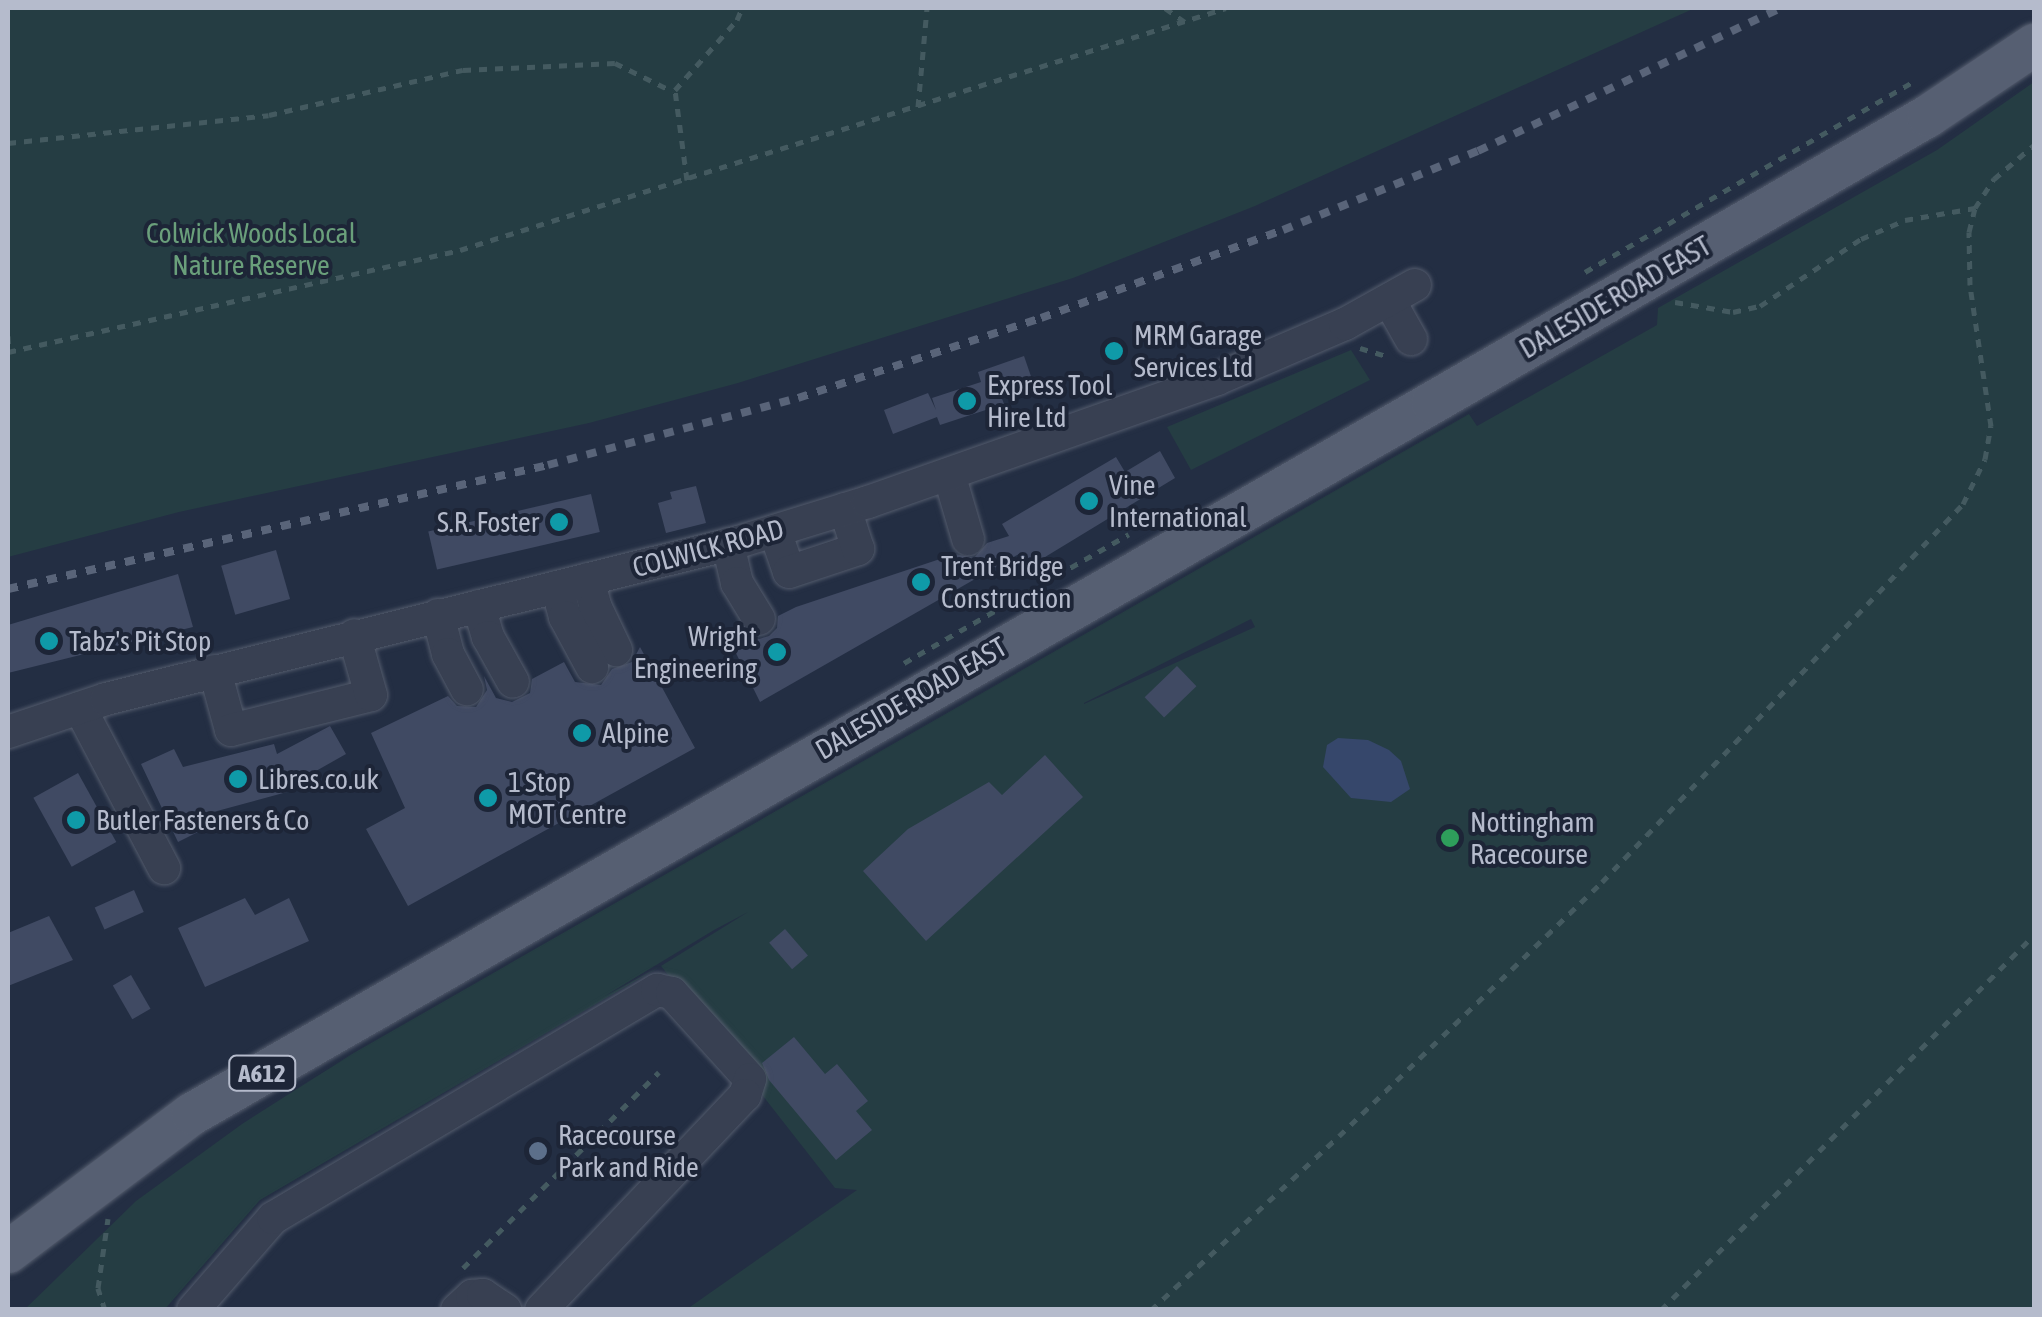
<!DOCTYPE html>
<html>
<head>
<meta charset="utf-8">
<style>
  body { margin:0 }
  #map { position:relative; width:2042px; height:1317px; overflow:hidden; background:#232e43; font-family:"Asap Condensed",sans-serif }
  div>[style] { position:absolute }
  .green>* { inset:0; background:#253d43 }
  .water>* { inset:0; background:#36476b }
  .building>* { inset:0; background:#404a63; transform-origin:0 0 }
  .path>* { height:5px; margin-top:-2.5px; transform-origin:0; background:repeating-linear-gradient(90deg,#445a60 0 8px,transparent 0 16px) }
  .roads { filter:drop-shadow(0 0 2px #535b6c) drop-shadow(0 0 2px #535b6c) }
  .minor>* { height:32px; margin:-16px; padding:0 16px; transform-origin:16px; border-radius:16px; background:#384052 }
  .major>* { height:42px; margin:-21px; padding:0 21px; transform-origin:21px; border-radius:21px; background:#565f72 }
  .rail>* { height:8px; margin-top:-4px; transform-origin:0; background:repeating-linear-gradient(90deg,#596479 0 10px,transparent 0 20px) }
  .dots>* { width:28px; height:28px; translate:-50% -50%; box-sizing:border-box; border:5px solid #1d2537; border-radius:50% }
  span { translate:-50% -50%; white-space:nowrap; text-align:center; line-height:1.15; -webkit-text-stroke:8px #1d2537; paint-order:stroke }
  .shield-label span { padding:2px 8px; background:#1d2537; border:2px solid; border-radius:8px; -webkit-text-stroke-width:0 }
  .shield-label { font-size:25px; color:#b5bbcc; font-weight:700 }
  .park-label { font-size:28px; color:#6a9f7b }
  .street-label { font-size:28px; color:#b5bbcc }
  .poi-label { font-size:28px; color:#b5bbcc }
  .left { translate:0 -50%; text-align:left }
  .right { translate:-100% -50%; text-align:right }
  .frame { position:absolute; inset:0; border:10px solid #b5bbcc; pointer-events:none }
</style>
</head>
<body>
<div id="map">
  <div class="green">
    <div style="clip-path:polygon(8px 8px,1695px 8px,1255px 206px,1073px 278px,738px 383px,589px 423px,179px 512px,8px 557px)"></div>
    <div style="clip-path:polygon(evenodd,2034px 82px,2034px 1309px,687px 1309px,857px 1190px,835px 1188px,661px 966px,260px 1200px,165px 1309px,24px 1310px,136px 1201px,242px 1124px,352px 1054px,1469px 414px,1477px 426px,1657px 325px,1658px 308px,1937px 150px,2034px 82px,1251px 619px,1255px 627px,1084px 704px,1084px 703px,1251px 619px,2034px 82px,748px 912px,661px 966px,605px 996px,714px 930px,748px 912px)"></div>
    <div style="clip-path:polygon(1351px 350px,1370px 380px,1191px 470px,1167px 427px)"></div>
  </div>
  <div class="water">
    <div style="clip-path:polygon(1338px 738px,1368px 740px,1389px 750px,1401px 761px,1410px 789px,1391px 802px,1351px 798px,1323px 767px,1327px 745px)"></div>
  </div>
  <div class="building">
    <div style="clip-path:polygon(1024px 356px,1035px 388px,1001px 396px,1004px 404px,940px 425px,937px 417px,893px 434px,884px 410px,928px 393px,936px 410px,932px 398px,981px 382px,978px 372px)"></div>
    <div style="clip-path:polygon(1160px 451px,1175px 478px,1027px 568px,1019px 554px,760px 702px,730px 641px,745px 633px,759px 639px,769px 636px,777px 628px,778px 616px,796px 607px,955px 554px,974px 558px,987px 543px,1009px 536px,1002px 524px,1116px 457px,1125px 472px)"></div>
    <div style="clip-path:polygon(696px 486px,706px 523px,666px 533px,658px 503px,672px 499px,670px 492px)"></div>
    <div style="left:591px;top:494px;width:39px;height:167px;rotate:77deg"></div>
    <div style="left:276px;top:550px;width:51px;height:57px;rotate:74deg"></div>
    <div style="clip-path:polygon(178px 574px,193px 627px,8px 673px,8px 625px)"></div>
    <div style="clip-path:polygon(640px 647px,695px 748px,408px 906px,366px 829px,405px 808px,371px 733px,448px 696px,457px 706px,476px 707px,487px 690px,484px 676px,496px 698px,512px 702px,530px 693px,532px 679px,564px 662px,575px 682px,601px 685px,612px 669px,632px 662px)"></div>
    <div style="left:1177px;top:666px;width:28px;height:45px;rotate:46deg"></div>
    <div style="clip-path:polygon(330px 726px,346px 754px,286px 788px,287px 792px,206px 814px,212px 825px,178px 842px,141px 764px,174px 749px,183px 767px,274px 744px,277px 754px)"></div>
    <div style="clip-path:polygon(1045px 755px,1083px 797px,926px 941px,863px 871px,908px 829px,989px 782px,1002px 795px)"></div>
    <div style="left:78px;top:773px;width:79px;height:51px;rotate:61deg"></div>
    <div style="left:134px;top:890px;width:24px;height:43px;rotate:66deg"></div>
    <div style="clip-path:polygon(245px 898px,255px 915px,289px 898px,309px 941px,205px 987px,178px 928px)"></div>
    <div style="clip-path:polygon(49px 916px,73px 960px,8px 986px,8px 933px)"></div>
    <div style="left:785px;top:929px;width:35px;height:21px;rotate:49deg"></div>
    <div style="left:131px;top:975px;width:39px;height:21px;rotate:60deg"></div>
    <div style="clip-path:polygon(794px 1037px,825px 1074px,837px 1064px,868px 1101px,856px 1111px,872px 1130px,836px 1160px,769px 1080px,762px 1063px)"></div>
  </div>
  <div class="path">
    <div style="left:1165px;top:8px;width:24px;rotate:35deg"></div>
    <div style="left:918px;top:107px;width:99px;rotate:-84.8deg"></div>
    <div style="left:8px;top:143px;width:262px;rotate:-6.1deg"></div>
    <div style="left:269px;top:115px;width:199px;rotate:-13.1deg"></div>
    <div style="left:463px;top:70px;width:152px;rotate:-2.6deg"></div>
    <div style="left:615px;top:63px;width:64px;rotate:26.2deg"></div>
    <div style="left:687px;top:180px;width:91px;rotate:-97.6deg"></div>
    <div style="left:675px;top:90px;width:94px;rotate:-48.5deg"></div>
    <div style="left:737px;top:20px;width:13px;rotate:-67deg"></div>
    <div style="left:1585px;top:272px;width:379px;rotate:-30.1deg"></div>
    <div style="left:1675px;top:302px;width:59px;rotate:9.8deg"></div>
    <div style="left:1733px;top:312px;width:28px;rotate:-13deg"></div>
    <div style="left:1760px;top:306px;width:121px;rotate:-33.6deg"></div>
    <div style="left:1861px;top:239px;width:48px;rotate:-23.4deg"></div>
    <div style="left:1905px;top:220px;width:71px;rotate:-9.7deg"></div>
    <div style="left:8px;top:336px;width:15px;rotate:86deg"></div>
    <div style="left:1360px;top:348px;width:28px;rotate:17deg"></div>
    <div style="left:8px;top:352px;width:463px;rotate:-12.7deg"></div>
    <div style="left:460px;top:250px;width:803px;rotate:-17.53deg"></div>
    <div style="left:904px;top:663px;width:259px;rotate:-29.8deg"></div>
    <div style="left:463px;top:1268px;width:277px;rotate:-45deg"></div>
    <div style="left:105px;top:1310px;width:23px;rotate:-108deg"></div>
    <div style="left:98px;top:1288px;width:70px;rotate:-81.8deg"></div>
    <div style="left:1151px;top:1310px;width:256px;rotate:-42.8deg"></div>
    <div style="left:1339px;top:1136px;width:366px;rotate:-44deg"></div>
    <div style="left:1602px;top:882px;width:523px;rotate:-46.32deg"></div>
    <div style="left:1963px;top:504px;width:50px;rotate:-63.9deg"></div>
    <div style="left:1985px;top:459px;width:34px;rotate:-80deg"></div>
    <div style="left:1991px;top:426px;width:143px;rotate:-98.5deg"></div>
    <div style="left:1970px;top:285px;width:53px;rotate:-91.1deg"></div>
    <div style="left:1969px;top:232px;width:25px;rotate:-76deg"></div>
    <div style="left:1975px;top:208px;width:35px;rotate:-57deg"></div>
    <div style="left:1994px;top:179px;width:52px;rotate:-40.4deg"></div>
    <div style="left:1661px;top:1310px;width:529px;rotate:-45.15deg"></div>
  </div>
  <div class="roads">
    <div class="minor">
      <div style="left:1389px;top:300px;width:45px;rotate:60.6deg"></div>
      <div style="left:949px;top:474px;width:68px;rotate:73.7deg"></div>
      <div style="left:775px;top:531px;width:43px;rotate:71.1deg"></div>
      <div style="left:789px;top:572px;width:73px;rotate:-18.4deg"></div>
      <div style="left:858px;top:549px;width:42px;rotate:-108deg"></div>
      <div style="left:728px;top:544px;width:40px;rotate:77deg"></div>
      <div style="left:737px;top:583px;width:42px;rotate:58.6deg"></div>
      <div style="left:588px;top:579px;width:28px;rotate:75deg"></div>
      <div style="left:595px;top:606px;width:49px;rotate:64.5deg"></div>
      <div style="left:557px;top:587px;width:31px;rotate:75deg"></div>
      <div style="left:565px;top:617px;width:57px;rotate:61.6deg"></div>
      <div style="left:479px;top:606px;width:32px;rotate:74deg"></div>
      <div style="left:488px;top:637px;width:51px;rotate:60.9deg"></div>
      <div style="left:438px;top:615px;width:40px;rotate:75.6deg"></div>
      <div style="left:448px;top:654px;width:40px;rotate:62deg"></div>
      <div style="left:215px;top:671px;width:61px;rotate:74.8deg"></div>
      <div style="left:231px;top:730px;width:144px;rotate:-14deg"></div>
      <div style="left:371px;top:695px;width:62px;rotate:-105.8deg"></div>
      <div style="left:80px;top:708px;width:181px;rotate:62.3deg"></div>
      <div style="left:8px;top:732px;width:103px;rotate:-18.6deg"></div>
      <div style="left:106px;top:699px;width:651px;rotate:-13.95deg"></div>
      <div style="left:738px;top:542px;width:136px;rotate:-17.1deg"></div>
      <div style="left:868px;top:502px;width:370px;rotate:-19.4deg"></div>
      <div style="left:1217px;top:379px;width:139px;rotate:-23.3deg"></div>
      <div style="left:1345px;top:324px;width:80px;rotate:-29.1deg"></div>
      <div style="left:193px;top:1310px;width:122px;rotate:-49deg"></div>
      <div style="left:273px;top:1218px;width:447px;rotate:-30.7deg"></div>
      <div style="left:657px;top:990px;width:15px;rotate:11deg"></div>
      <div style="left:672px;top:993px;width:116px;rotate:47.8deg"></div>
      <div style="left:750px;top:1079px;width:17px;rotate:107deg"></div>
      <div style="left:745px;top:1095px;width:296px;rotate:133.5deg"></div>
      <div style="left:457px;top:1310px;width:21px;rotate:-43deg"></div>
      <div style="left:472px;top:1296px;width:11px;rotate:-5deg"></div>
      <div style="left:483px;top:1295px;width:27px;rotate:34deg"></div>
    </div>
    <div class="major">
      <div style="left:8px;top:1252px;width:230px;rotate:-36.9deg"></div>
      <div style="left:192px;top:1114px;width:1429px;rotate:-29.83deg"></div>
      <div style="left:1432px;top:403px;width:573px;rotate:-30.05deg"></div>
      <div style="left:1928px;top:116px;width:128px;rotate:-33.8deg"></div>
    </div>
  </div>
  <div class="rail">
    <div style="left:8px;top:589px;width:554px;rotate:-12.93deg"></div>
    <div style="left:548px;top:465px;width:259px;rotate:-15deg"></div>
    <div style="left:798px;top:398px;width:256px;rotate:-18.2deg"></div>
    <div style="left:1041px;top:318px;width:258px;rotate:-20deg"></div>
    <div style="left:1283px;top:230px;width:210px;rotate:-22.1deg"></div>
    <div style="left:1478px;top:151px;width:335px;rotate:-25.3deg"></div>
  </div>
  <div class="dots">
    <div style="left:1114px;top:351px;background:#0f9aa8"></div>
    <div style="left:967px;top:401px;background:#0f9aa8"></div>
    <div style="left:1089px;top:501px;background:#0f9aa8"></div>
    <div style="left:559px;top:522px;background:#0f9aa8"></div>
    <div style="left:921px;top:582px;background:#0f9aa8"></div>
    <div style="left:49px;top:641px;background:#0f9aa8"></div>
    <div style="left:777px;top:652px;background:#0f9aa8"></div>
    <div style="left:582px;top:733px;background:#0f9aa8"></div>
    <div style="left:238px;top:779px;background:#0f9aa8"></div>
    <div style="left:488px;top:798px;background:#0f9aa8"></div>
    <div style="left:76px;top:820px;background:#0f9aa8"></div>
    <div style="left:1450px;top:838px;background:#2e9e5b"></div>
    <div style="left:538px;top:1151px;background:#5c6f8a"></div>
  </div>
  <div class="shield-label">
    <span style="left:262px;top:1073px">A612</span>
  </div>
  <div class="park-label">
    <span style="left:251px;top:249px">Colwick Woods Local<br>Nature Reserve</span>
  </div>
  <div class="street-label">
    <span style="left:1615px;top:297px;rotate:-30deg">DALESIDE ROAD EAST</span>
    <span style="left:708px;top:548px;rotate:-15deg">COLWICK ROAD</span>
    <span style="left:911px;top:698px;rotate:-30deg">DALESIDE ROAD EAST</span>
  </div>
  <div class="poi-label">
    <span class="left" style="left:1134px;top:351px">MRM Garage<br>Services Ltd</span>
    <span class="left" style="left:987px;top:401px">Express Tool<br>Hire Ltd</span>
    <span class="left" style="left:1109px;top:501px">Vine<br>International</span>
    <span class="right" style="left:539px;top:522px">S.R. Foster</span>
    <span class="left" style="left:941px;top:582px">Trent Bridge<br>Construction</span>
    <span class="right" style="left:757px;top:652px">Wright<br>Engineering</span>
    <span class="left" style="left:69px;top:641px">Tabz's Pit Stop</span>
    <span class="left" style="left:602px;top:733px">Alpine</span>
    <span class="left" style="left:258px;top:779px">Libres.co.uk</span>
    <span class="left" style="left:508px;top:798px">1 Stop<br>MOT Centre</span>
    <span class="left" style="left:96px;top:820px">Butler Fasteners &amp; Co</span>
    <span class="left" style="left:1470px;top:838px">Nottingham<br>Racecourse</span>
    <span class="left" style="left:558px;top:1151px">Racecourse<br>Park and Ride</span>
  </div>
  <div class="frame"></div>
</div>
</body>
</html>
